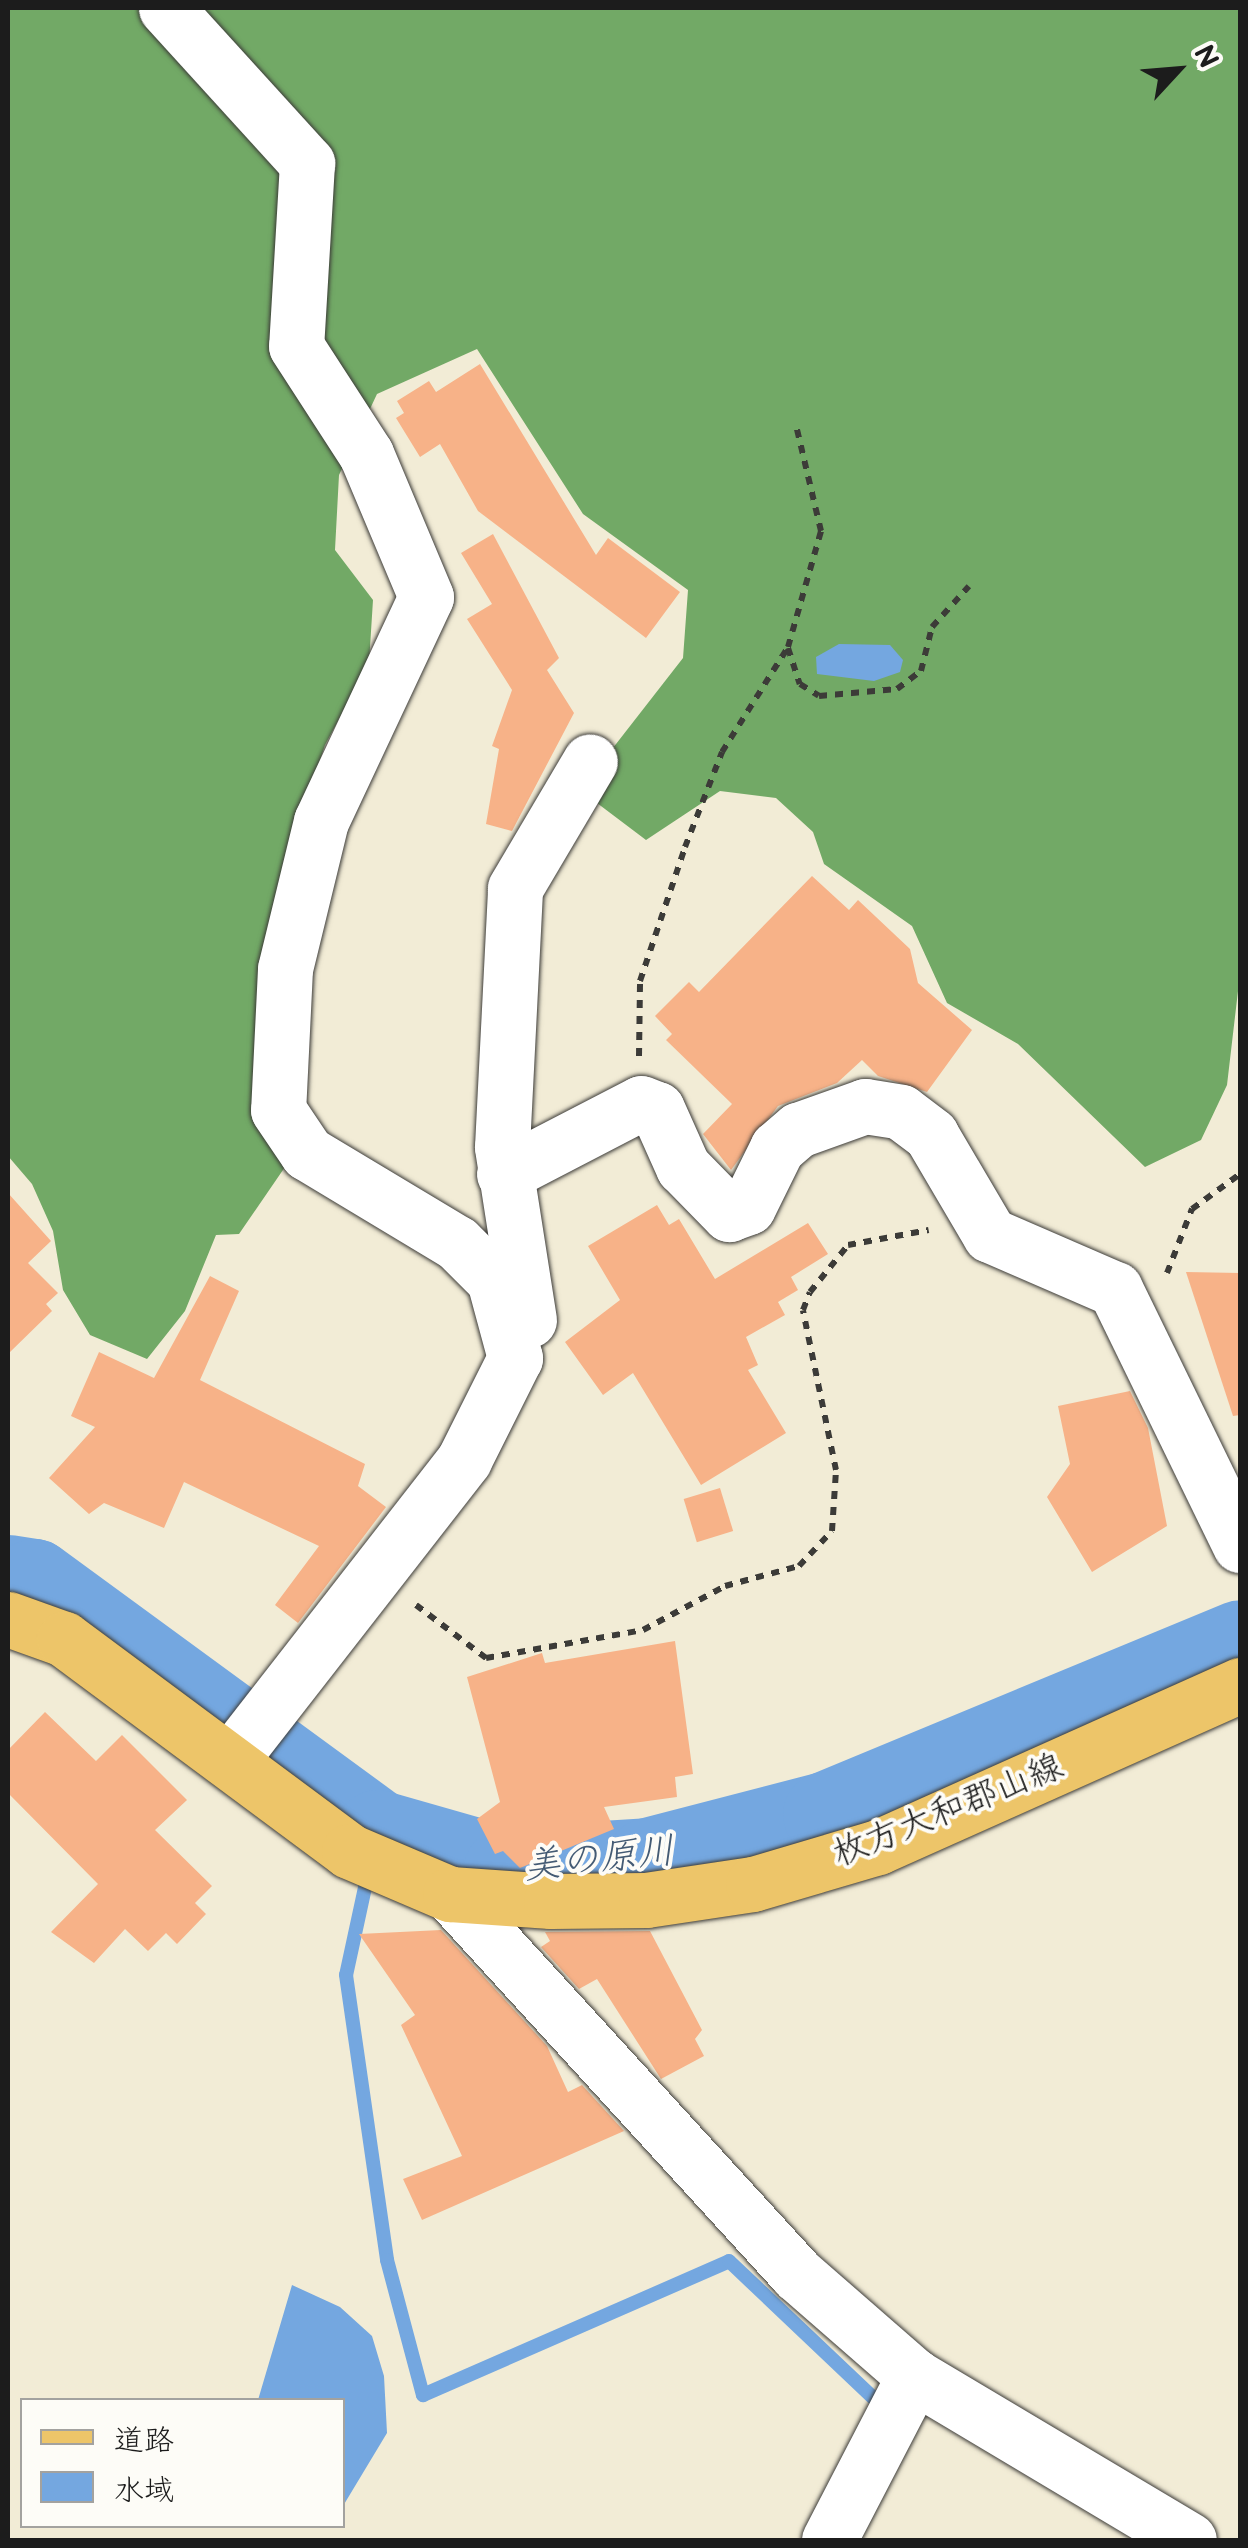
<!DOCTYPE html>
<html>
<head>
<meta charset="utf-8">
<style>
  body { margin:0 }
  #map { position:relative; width:1248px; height:2548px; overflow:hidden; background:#f2ecd6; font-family:"Balsamiq Sans","Klee One",sans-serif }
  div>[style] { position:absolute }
  .forest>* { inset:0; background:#72a966 }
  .water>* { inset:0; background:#74a7e0 }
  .stream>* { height:14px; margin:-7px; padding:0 7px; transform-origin:7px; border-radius:7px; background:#74a7e0 }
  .river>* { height:85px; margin:-42.5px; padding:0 42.5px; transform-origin:42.5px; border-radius:42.5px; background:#74a7e0 }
  .building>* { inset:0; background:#f7b288; transform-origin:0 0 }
  .path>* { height:6px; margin-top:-3px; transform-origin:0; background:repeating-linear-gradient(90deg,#3c3b38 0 8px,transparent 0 16px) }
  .roads { filter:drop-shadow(0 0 2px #3c3b38) drop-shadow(0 0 2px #3c3b38) }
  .minor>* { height:55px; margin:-27.5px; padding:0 27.5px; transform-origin:27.5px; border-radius:27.5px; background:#fff }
  .major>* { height:55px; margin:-27.5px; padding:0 27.5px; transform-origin:27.5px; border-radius:27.5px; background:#edc569 }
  span { translate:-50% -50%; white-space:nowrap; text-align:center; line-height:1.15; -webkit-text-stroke:8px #fdfcf7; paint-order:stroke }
  .street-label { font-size:35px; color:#1c1c1c }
  .water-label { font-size:38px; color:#445b74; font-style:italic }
  .frame { position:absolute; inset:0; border:10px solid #1c1c1c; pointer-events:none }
  .legend { position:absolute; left:20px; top:2398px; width:325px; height:130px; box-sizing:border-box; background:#fdfcf7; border:2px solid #a3a29f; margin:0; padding:12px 18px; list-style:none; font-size:30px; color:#1c1c1c }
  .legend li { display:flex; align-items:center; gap:20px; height:50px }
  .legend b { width:50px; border:2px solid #a3a29f }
  .north { position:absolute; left:1128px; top:20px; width:100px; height:100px; -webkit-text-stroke:8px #fdfcf7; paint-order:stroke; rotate:64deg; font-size:28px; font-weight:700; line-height:40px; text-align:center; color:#1c1c1c }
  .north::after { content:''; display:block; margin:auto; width:35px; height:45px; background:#1c1c1c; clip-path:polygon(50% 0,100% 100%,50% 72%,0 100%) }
</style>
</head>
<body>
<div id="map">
  <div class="forest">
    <div style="clip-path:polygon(8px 8px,1240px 8px,1240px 974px,1227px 1085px,1201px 1140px,1145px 1167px,1018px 1044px,947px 1003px,912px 926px,824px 864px,813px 832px,776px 798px,720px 791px,646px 840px,597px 803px,602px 762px,683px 658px,688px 590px,583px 514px,477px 349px,377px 394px,339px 475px,335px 550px,373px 600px,369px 663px,325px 745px,278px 887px,285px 1167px,239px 1234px,216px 1235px,185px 1311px,147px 1359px,90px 1335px,63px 1290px,53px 1231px,32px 1184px,8px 1156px)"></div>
  </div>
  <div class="water">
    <div style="clip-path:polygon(839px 644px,890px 645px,903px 660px,900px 672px,874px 681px,817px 674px,816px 657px)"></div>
    <div style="clip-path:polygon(292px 2285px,340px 2307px,372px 2336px,384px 2376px,387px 2433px,343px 2506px,342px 2400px,258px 2400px)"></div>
  </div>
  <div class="stream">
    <div style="left:377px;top:1832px;width:146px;rotate:102.2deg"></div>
    <div style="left:346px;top:1975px;width:288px;rotate:81.8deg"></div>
    <div style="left:387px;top:2260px;width:140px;rotate:75.1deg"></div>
    <div style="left:423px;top:2395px;width:334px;rotate:-23.6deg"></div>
    <div style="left:729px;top:2261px;width:212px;rotate:43.5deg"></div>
  </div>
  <div class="river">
    <div style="left:8px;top:1577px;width:26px;rotate:9deg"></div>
    <div style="left:34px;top:1581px;width:425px;rotate:36.2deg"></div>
    <div style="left:377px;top:1832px;width:134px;rotate:16deg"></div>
    <div style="left:506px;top:1869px;width:142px;rotate:-3.6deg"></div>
    <div style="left:648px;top:1860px;width:183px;rotate:-14.6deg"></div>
    <div style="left:825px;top:1814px;width:449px;rotate:-22.5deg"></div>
  </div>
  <div class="building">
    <div style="clip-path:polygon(480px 364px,596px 555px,608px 538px,680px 592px,646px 638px,478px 511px,440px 444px,420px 457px,396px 418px,404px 413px,397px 401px,429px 381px,436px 392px)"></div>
    <div style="clip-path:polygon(493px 534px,559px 658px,547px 670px,574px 713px,512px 831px,486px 824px,499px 749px,492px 746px,512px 690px,467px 619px,492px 604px,461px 553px)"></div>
    <div style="clip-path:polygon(812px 876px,849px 910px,858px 900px,910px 949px,918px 983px,972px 1030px,927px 1092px,878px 1076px,862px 1060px,837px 1083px,778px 1106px,731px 1170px,703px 1134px,732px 1104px,666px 1040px,672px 1034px,655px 1016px,689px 982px,699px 992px)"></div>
    <div style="clip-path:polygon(8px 1193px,51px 1241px,28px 1263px,58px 1293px,46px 1304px,52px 1311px,8px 1354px)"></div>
    <div style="clip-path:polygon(657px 1205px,669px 1225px,679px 1219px,715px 1279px,808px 1223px,828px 1254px,791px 1277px,798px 1290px,778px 1302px,785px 1315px,746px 1337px,758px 1365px,748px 1370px,786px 1433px,701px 1485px,633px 1373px,603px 1395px,565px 1342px,620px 1300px,588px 1246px)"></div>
    <div style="clip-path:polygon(1186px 1272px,1240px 1273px,1240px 1415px,1233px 1416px)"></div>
    <div style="clip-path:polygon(210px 1276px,239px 1291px,200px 1380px,365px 1464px,358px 1486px,386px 1507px,298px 1623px,275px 1605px,319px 1546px,184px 1482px,164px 1528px,104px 1503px,89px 1514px,49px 1478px,95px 1427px,71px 1416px,99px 1352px,154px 1378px)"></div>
    <div style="clip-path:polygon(1130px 1391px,1148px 1428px,1167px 1526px,1092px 1572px,1047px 1497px,1070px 1464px,1058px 1406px)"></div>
    <div style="left:720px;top:1488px;width:45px;height:38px;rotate:73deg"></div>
    <div style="clip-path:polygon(675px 1641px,693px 1774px,675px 1777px,677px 1797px,604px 1807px,614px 1829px,520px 1868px,503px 1851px,495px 1854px,477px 1819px,500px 1802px,467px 1677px,542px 1653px,545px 1663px)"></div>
    <div style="clip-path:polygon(45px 1712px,96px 1761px,122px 1735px,187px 1800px,155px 1830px,212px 1886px,195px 1903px,206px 1914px,177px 1944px,166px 1933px,148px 1951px,125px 1929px,94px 1963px,51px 1932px,98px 1884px,8px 1793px,8px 1750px)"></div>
    <div style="clip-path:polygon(441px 1930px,547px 2046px,568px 2092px,582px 2085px,624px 2131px,422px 2220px,403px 2179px,462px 2156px,401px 2025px,415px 2015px,359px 1934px)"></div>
    <div style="clip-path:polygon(650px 1931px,702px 2030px,695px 2039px,704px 2056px,661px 2079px,597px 1979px,579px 1989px,541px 1947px,550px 1941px,545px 1932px)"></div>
  </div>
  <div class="path">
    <div style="left:788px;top:648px;width:38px;rotate:72deg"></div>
    <div style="left:800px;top:684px;width:22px;rotate:32deg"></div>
    <div style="left:819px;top:696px;width:78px;rotate:-5.1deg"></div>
    <div style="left:897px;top:689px;width:30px;rotate:-37deg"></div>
    <div style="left:921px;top:671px;width:45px;rotate:-76deg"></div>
    <div style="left:932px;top:627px;width:55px;rotate:-47.9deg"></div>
    <div style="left:639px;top:1056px;width:75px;rotate:-89.2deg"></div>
    <div style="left:640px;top:981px;width:141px;rotate:-71.4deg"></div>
    <div style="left:685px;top:847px;width:102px;rotate:-68.7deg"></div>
    <div style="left:722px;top:752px;width:124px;rotate:-57.8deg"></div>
    <div style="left:788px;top:647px;width:121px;rotate:-74.1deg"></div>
    <div style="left:821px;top:531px;width:109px;rotate:-103.3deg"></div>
    <div style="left:1167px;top:1273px;width:69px;rotate:-68.7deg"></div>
    <div style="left:1192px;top:1209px;width:59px;rotate:-36.1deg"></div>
    <div style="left:416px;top:1605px;width:88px;rotate:37.1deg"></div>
    <div style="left:486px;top:1658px;width:159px;rotate:-10.1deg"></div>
    <div style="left:643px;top:1630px;width:93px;rotate:-28.2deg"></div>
    <div style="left:725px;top:1586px;width:77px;rotate:-15.1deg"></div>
    <div style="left:799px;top:1566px;width:48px;rotate:-46.7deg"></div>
    <div style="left:832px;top:1531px;width:61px;rotate:-86.2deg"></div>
    <div style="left:836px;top:1470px;width:163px;rotate:-101.7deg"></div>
    <div style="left:803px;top:1310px;width:19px;rotate:-69deg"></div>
    <div style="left:810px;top:1292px;width:60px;rotate:-51deg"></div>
    <div style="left:848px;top:1245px;width:82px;rotate:-10.5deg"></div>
  </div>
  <div class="roads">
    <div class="minor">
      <div style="left:166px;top:8px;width:210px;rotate:47.7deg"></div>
      <div style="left:307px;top:163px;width:183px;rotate:93.4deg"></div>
      <div style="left:296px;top:346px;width:129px;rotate:57.1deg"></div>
      <div style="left:366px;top:454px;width:155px;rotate:67.2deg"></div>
      <div style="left:426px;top:597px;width:247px;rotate:115.1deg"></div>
      <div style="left:321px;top:821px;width:152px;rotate:103.7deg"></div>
      <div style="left:285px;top:969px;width:141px;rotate:92.8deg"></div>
      <div style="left:278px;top:1110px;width:52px;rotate:56deg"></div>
      <div style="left:307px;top:1153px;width:175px;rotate:31deg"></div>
      <div style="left:457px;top:1243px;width:52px;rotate:45deg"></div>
      <div style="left:494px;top:1280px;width:81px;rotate:74.9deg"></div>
      <div style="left:515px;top:1358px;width:114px;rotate:116.6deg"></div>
      <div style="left:464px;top:1460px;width:378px;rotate:127.9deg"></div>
      <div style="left:504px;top:1174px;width:154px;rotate:-27.4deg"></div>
      <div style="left:641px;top:1103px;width:17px;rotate:21deg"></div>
      <div style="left:657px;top:1109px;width:64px;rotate:65.9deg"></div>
      <div style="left:683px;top:1167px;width:66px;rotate:45.6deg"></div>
      <div style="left:729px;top:1214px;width:20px;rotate:-20deg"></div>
      <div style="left:748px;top:1207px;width:66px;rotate:-63.8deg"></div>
      <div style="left:777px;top:1148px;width:28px;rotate:-41deg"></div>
      <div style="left:798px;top:1130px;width:71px;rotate:-19.7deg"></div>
      <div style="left:865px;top:1106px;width:36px;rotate:9deg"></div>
      <div style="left:901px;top:1112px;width:38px;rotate:37deg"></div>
      <div style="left:931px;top:1135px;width:116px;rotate:59.5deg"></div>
      <div style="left:990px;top:1235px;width:136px;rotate:23.4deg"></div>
      <div style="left:1115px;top:1289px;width:285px;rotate:64deg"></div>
      <div style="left:529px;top:1320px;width:175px;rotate:-98.9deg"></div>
      <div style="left:502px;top:1147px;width:259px;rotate:-87.1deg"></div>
      <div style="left:515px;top:888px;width:147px;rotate:-59.4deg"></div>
      <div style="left:450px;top:1894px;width:515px;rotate:47.6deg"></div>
      <div style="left:797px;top:2274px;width:155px;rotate:41.1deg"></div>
      <div style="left:914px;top:2376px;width:320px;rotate:30.8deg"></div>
      <div style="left:829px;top:2540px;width:185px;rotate:-62.6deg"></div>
    </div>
    <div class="major">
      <div style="left:8px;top:1619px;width:59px;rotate:19.7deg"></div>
      <div style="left:64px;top:1639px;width:355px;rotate:36.6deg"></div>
      <div style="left:349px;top:1851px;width:110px;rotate:23.1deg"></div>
      <div style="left:450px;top:1894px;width:101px;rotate:4deg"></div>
      <div style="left:551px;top:1901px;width:95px;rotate:-0.6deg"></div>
      <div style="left:646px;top:1900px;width:108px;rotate:-8.5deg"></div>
      <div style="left:753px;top:1884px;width:130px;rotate:-16.5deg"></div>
      <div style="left:878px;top:1847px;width:397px;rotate:-24.1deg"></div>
    </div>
  </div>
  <div class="street-label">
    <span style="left:948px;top:1811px;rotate:-22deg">枚方大和郡山線</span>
  </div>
  <div class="water-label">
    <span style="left:599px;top:1859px;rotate:-6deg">美の原川</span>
  </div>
  <div class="frame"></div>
  <ul class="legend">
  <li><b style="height:12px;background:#edc569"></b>道路</li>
  <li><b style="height:28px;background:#74a7e0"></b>水域</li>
  </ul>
  <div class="north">N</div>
</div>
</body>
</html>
